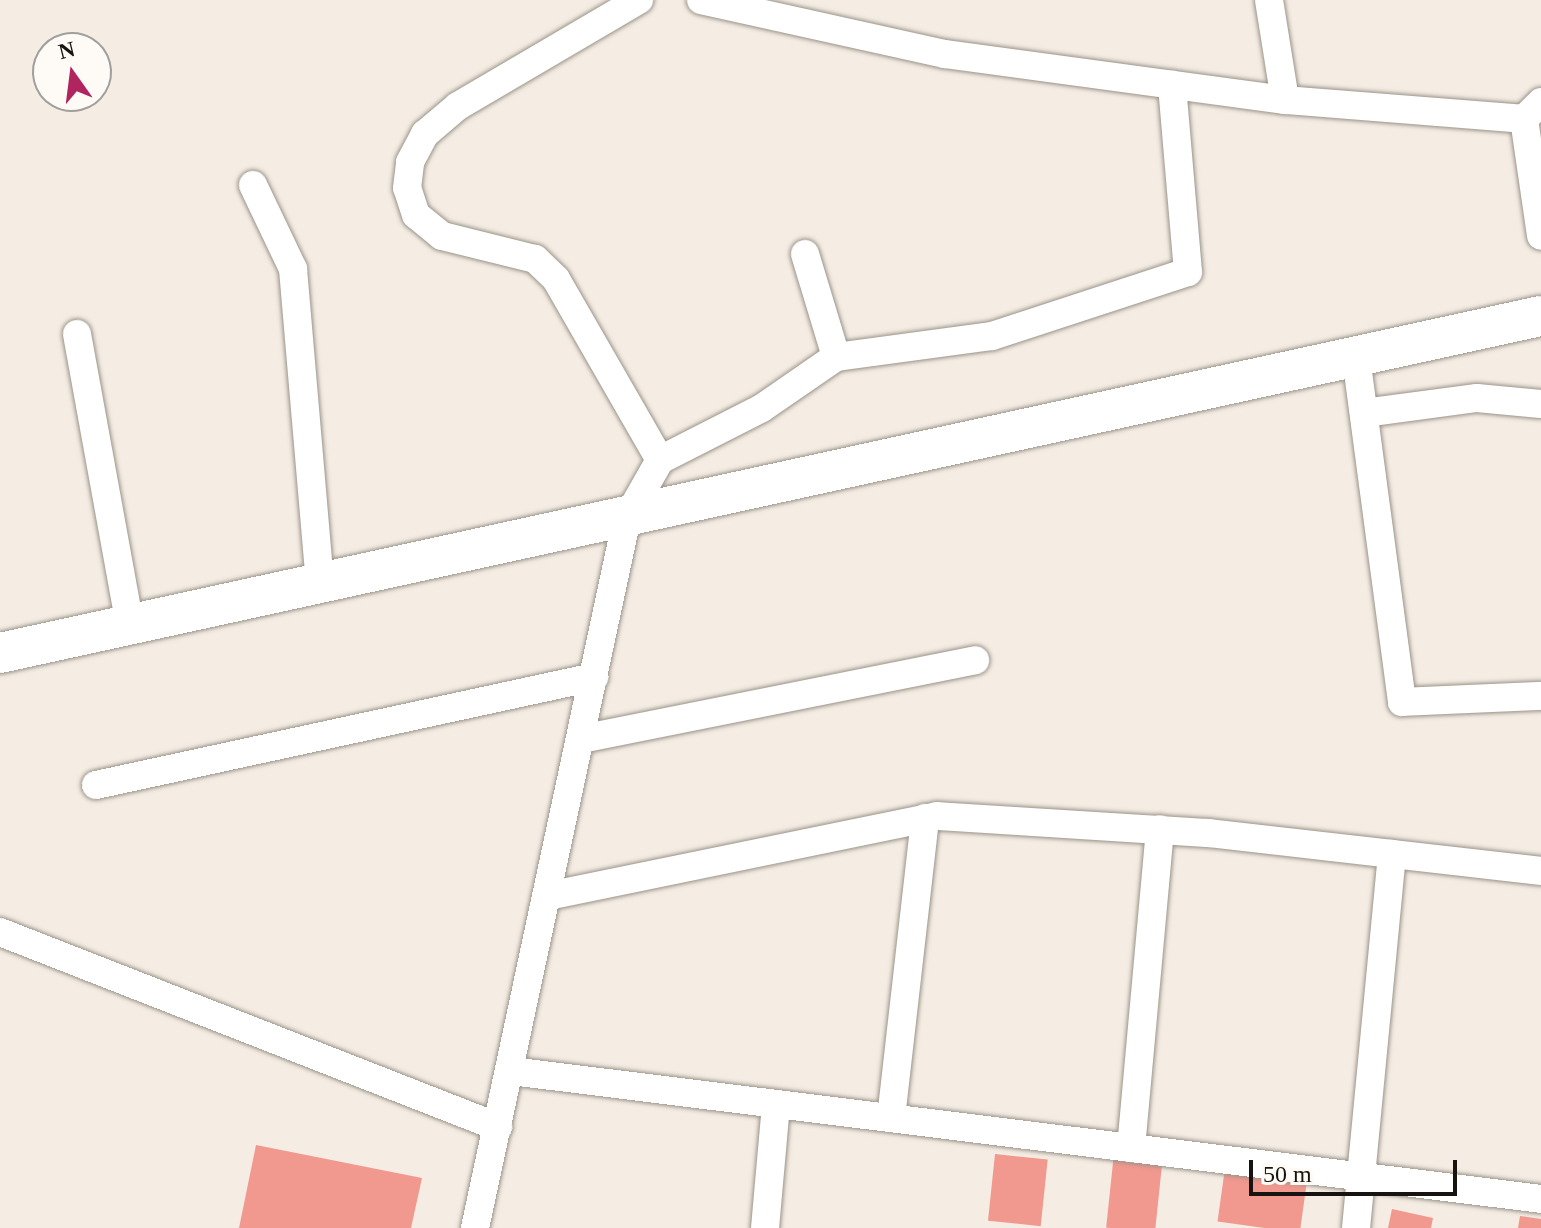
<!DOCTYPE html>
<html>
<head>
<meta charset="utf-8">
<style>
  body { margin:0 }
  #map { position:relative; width:1541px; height:1228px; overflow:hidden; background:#f5ede3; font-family:"Times New Roman",serif }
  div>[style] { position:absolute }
  .building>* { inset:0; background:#f1988f; transform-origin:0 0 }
  .roads { filter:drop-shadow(0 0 2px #9a938a) drop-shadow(0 0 2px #9a938a) }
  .street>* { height:28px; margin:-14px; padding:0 14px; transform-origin:14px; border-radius:14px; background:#fff }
  .secondary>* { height:40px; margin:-20px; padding:0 20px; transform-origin:20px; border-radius:20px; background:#fff }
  span { translate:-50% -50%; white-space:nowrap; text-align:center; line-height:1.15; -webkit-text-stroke:6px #fefbf7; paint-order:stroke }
  .north { position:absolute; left:32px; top:32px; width:80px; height:80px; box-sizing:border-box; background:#fefbf7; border:2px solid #a19e9b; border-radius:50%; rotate:346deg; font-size:22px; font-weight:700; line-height:32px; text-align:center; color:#161310 }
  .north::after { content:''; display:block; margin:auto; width:28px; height:36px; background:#b0245f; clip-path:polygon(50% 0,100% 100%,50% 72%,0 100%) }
  .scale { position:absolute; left:1249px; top:1160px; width:208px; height:36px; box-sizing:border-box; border:4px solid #161310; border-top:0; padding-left:10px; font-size:24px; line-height:28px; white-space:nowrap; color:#161310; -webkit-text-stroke:6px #fefbf7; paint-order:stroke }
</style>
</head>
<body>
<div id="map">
  <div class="building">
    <div style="clip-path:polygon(256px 1145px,422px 1178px,411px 1228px,239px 1228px)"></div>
    <div style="left:1114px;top:1153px;width:49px;height:75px;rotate:6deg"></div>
    <div style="left:995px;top:1154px;width:53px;height:67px;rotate:6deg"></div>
    <div style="left:1226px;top:1161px;width:83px;height:61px;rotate:8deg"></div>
    <div style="clip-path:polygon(1392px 1209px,1433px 1218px,1431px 1228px,1388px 1228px)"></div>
    <div style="clip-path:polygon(1520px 1216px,1541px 1219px,1541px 1228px,1518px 1228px)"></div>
  </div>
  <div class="roads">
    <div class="street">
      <div style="left:701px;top:0;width:250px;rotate:12.5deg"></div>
      <div style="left:945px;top:54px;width:343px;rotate:7.7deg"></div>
      <div style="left:1285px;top:100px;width:240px;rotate:4.5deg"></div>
      <div style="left:1269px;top:0;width:101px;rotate:80.9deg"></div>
      <div style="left:1524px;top:119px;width:118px;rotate:81.7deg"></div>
      <div style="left:1524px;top:119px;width:24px;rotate:-45deg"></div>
      <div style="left:253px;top:185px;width:93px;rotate:64.5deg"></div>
      <div style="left:293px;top:269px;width:316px;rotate:85.1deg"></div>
      <div style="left:805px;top:254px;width:108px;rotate:73.2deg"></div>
      <div style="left:77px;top:334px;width:296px;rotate:79.7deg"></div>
      <div style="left:1356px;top:357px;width:348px;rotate:82.4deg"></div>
      <div style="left:1402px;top:702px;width:139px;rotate:-2.5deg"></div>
      <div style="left:1364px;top:413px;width:114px;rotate:-7.6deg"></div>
      <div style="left:1477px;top:398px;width:64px;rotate:5.4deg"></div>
      <div style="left:660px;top:460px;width:114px;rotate:-27deg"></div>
      <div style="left:762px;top:408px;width:90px;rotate:-34.6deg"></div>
      <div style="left:836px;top:357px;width:157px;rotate:-7.7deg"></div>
      <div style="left:992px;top:336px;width:206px;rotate:-18.1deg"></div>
      <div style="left:1188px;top:272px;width:188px;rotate:-94.9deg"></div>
      <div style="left:581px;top:739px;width:402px;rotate:-11.3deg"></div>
      <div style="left:96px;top:785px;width:510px;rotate:-12.24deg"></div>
      <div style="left:548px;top:896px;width:397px;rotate:-11.6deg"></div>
      <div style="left:937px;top:816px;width:272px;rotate:3.6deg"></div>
      <div style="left:1208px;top:833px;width:335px;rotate:6.5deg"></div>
      <div style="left:0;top:932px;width:535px;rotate:21.38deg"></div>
      <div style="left:511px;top:1071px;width:1038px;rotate:7.08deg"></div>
      <div style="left:891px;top:1118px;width:302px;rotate:-83.5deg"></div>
      <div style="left:1131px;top:1148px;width:320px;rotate:-84.8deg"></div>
      <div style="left:475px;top:1228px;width:726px;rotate:-77.92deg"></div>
      <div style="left:627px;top:518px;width:67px;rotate:-60.4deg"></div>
      <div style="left:660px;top:460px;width:209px;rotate:-119.9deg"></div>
      <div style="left:556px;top:279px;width:29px;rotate:-136deg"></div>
      <div style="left:535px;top:259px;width:96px;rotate:-166.1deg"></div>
      <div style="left:442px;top:236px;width:33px;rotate:-141deg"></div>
      <div style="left:416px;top:215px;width:28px;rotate:-108deg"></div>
      <div style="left:407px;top:188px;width:26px;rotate:-83deg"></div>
      <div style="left:410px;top:162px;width:32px;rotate:-62deg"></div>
      <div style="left:425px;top:134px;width:43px;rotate:-40.3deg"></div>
      <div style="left:458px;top:106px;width:210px;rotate:-30.4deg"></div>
      <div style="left:765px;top:1228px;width:124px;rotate:-84.9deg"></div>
      <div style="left:1356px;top:1228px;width:376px;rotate:-84.5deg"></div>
    </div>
    <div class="secondary">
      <div style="left:0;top:653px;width:1577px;rotate:-12.34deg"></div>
    </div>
  </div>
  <div class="north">N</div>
  <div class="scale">50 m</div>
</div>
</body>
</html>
